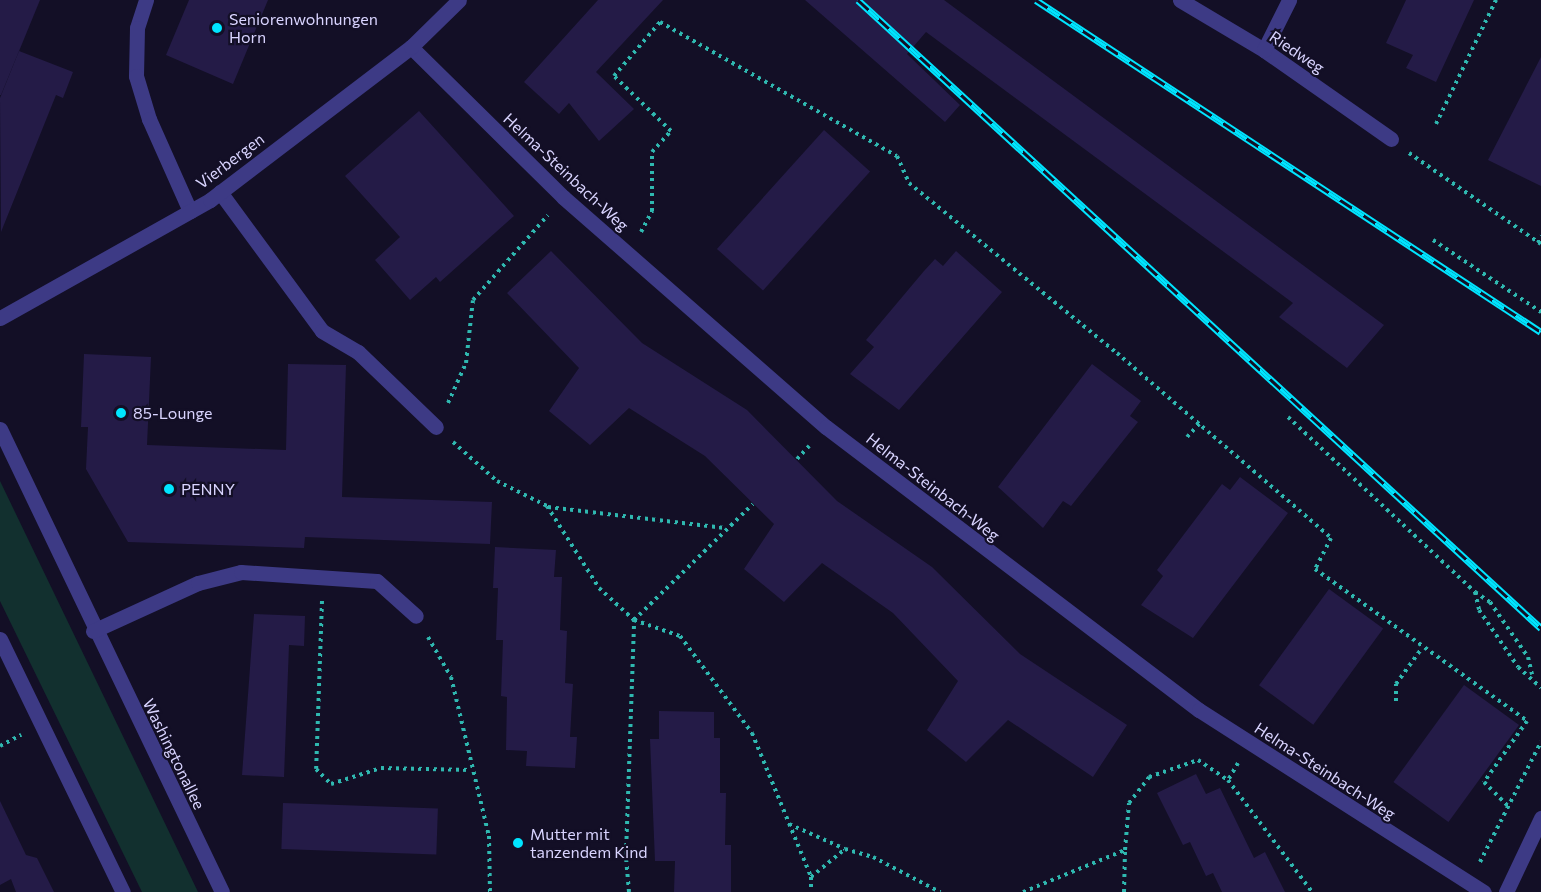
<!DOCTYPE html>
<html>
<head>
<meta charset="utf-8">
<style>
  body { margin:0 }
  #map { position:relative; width:1541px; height:892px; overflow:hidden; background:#130f26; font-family:Commissioner,sans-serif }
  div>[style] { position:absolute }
  .green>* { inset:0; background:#12302f }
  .building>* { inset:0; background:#241b47; transform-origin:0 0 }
  .path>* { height:4px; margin-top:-2px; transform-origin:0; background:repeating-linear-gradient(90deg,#2fb8b0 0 3px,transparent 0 7.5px) }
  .minor>* { height:15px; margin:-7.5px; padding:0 7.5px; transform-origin:7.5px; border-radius:7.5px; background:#3d3a85 }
  .rail>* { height:7px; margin-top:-3.5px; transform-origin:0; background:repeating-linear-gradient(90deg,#130f26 0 14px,#00e5ff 0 28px); box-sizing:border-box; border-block:2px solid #00e5ff }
  .dots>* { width:16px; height:16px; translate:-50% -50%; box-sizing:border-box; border:3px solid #130f26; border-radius:50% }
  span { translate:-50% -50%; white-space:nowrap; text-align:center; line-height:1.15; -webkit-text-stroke:4.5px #130f26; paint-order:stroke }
  .poi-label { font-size:16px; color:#d9d4ff }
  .left { translate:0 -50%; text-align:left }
  .street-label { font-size:16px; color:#d9d4ff }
</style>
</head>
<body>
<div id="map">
  <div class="green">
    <div style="clip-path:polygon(0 481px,198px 892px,142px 892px,0 601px)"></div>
  </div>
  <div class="building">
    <div style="clip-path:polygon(0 0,40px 0,1px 95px,0 95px)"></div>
    <div style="clip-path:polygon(189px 0,268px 0,233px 84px,166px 55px)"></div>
    <div style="clip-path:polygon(598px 0,663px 0,596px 72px,634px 109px,599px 141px,569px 103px,559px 114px,524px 82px)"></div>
    <div style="clip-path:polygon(805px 0,944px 0,1384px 325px,1347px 368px,1279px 317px,1293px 303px,926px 32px,907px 54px,960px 105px,945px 122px)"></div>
    <div style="clip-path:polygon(1406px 0,1474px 0,1436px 82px,1406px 68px,1413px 55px,1386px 43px)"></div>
    <div style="clip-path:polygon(19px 51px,73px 72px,63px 98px,56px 95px,1px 232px,0 98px)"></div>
    <div style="clip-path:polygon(1541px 57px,1541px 186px,1488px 160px)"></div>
    <div style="clip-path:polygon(419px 111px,514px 216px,440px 282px,436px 277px,410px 300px,375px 260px,400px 237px,345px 176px)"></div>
    <div style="left:824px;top:130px;width:62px;height:160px;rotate:42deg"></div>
    <div style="clip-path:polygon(551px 251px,642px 343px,747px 410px,837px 501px,932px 567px,1020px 654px,1127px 725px,1093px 777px,1008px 720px,966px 762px,927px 730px,958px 681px,893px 613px,822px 563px,784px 602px,744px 569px,774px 524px,705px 456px,629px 408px,590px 445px,549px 411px,579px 368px,507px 293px)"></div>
    <div style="clip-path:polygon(956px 251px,1002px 292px,899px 410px,850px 374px,874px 347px,866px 340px,924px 271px,935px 259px,943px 266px)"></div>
    <div style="clip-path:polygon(84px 354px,151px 357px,147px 445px,286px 450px,288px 364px,346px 365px,342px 497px,492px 502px,490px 544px,305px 537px,304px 548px,128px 542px,86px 469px,88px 427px,81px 427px)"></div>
    <div style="clip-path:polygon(1092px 364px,1141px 401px,1130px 416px,1138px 422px,1071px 506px,1063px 501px,1043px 528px,998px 487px)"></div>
    <div style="clip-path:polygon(1240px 477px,1288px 513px,1193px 638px,1141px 605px,1163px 576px,1157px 570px,1222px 484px,1230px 490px)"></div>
    <div style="clip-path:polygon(495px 547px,556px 550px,554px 577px,562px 577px,560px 630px,567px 631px,565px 683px,573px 684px,570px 737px,577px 737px,575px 768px,526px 766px,527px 751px,506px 750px,507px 697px,501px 696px,503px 640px,496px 640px,498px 588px,493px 588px)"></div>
    <div style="left:1329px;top:589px;width:67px;height:119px;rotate:36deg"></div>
    <div style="clip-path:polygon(254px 614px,305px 616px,304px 646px,289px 645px,284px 777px,242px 775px)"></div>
    <div style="left:1464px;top:685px;width:68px;height:120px;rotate:36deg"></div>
    <div style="clip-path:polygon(659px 711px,714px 712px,714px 738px,720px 738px,720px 793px,726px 793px,725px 845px,731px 845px,731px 892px,674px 892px,675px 861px,655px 861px,650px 739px,659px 739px)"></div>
    <div style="clip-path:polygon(1196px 774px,1206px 794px,1220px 788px,1254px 858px,1265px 852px,1285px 892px,1222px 892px,1213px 873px,1206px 876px,1190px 842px,1183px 845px,1157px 793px)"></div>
    <div style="clip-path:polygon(0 801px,26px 855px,37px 858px,54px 892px,16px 892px,11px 879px,0 885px)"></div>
    <div style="left:283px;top:803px;width:155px;height:46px;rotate:2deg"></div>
  </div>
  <div class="path">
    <div style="left:1436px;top:124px;width:138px;rotate:-64.2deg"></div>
    <div style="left:1409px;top:153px;width:160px;rotate:34.6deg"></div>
    <div style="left:641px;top:232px;width:24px;rotate:-62deg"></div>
    <div style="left:652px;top:211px;width:59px;rotate:-90deg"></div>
    <div style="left:652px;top:152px;width:28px;rotate:-48deg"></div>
    <div style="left:671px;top:131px;width:79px;rotate:-136deg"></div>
    <div style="left:614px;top:76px;width:71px;rotate:-49.6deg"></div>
    <div style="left:660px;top:22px;width:272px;rotate:29.5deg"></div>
    <div style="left:897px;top:156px;width:30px;rotate:66deg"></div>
    <div style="left:909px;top:183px;width:269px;rotate:39.3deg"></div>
    <div style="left:1117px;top:353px;width:283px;rotate:40.8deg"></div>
    <div style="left:1331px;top:538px;width:35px;rotate:117deg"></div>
    <div style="left:1315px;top:569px;width:261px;rotate:35.6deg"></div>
    <div style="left:1527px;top:721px;width:75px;rotate:125.2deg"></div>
    <div style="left:1484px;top:782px;width:34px;rotate:45deg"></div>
    <div style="left:1433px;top:240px;width:130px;rotate:33.7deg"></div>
    <div style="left:1538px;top:243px;width:8px;rotate:-67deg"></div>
    <div style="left:448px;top:403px;width:44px;rotate:-65.8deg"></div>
    <div style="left:466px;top:363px;width:63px;rotate:-83.7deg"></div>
    <div style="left:473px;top:300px;width:113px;rotate:-48.6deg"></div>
    <div style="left:1288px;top:417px;width:256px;rotate:43.1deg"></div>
    <div style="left:1475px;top:592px;width:18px;rotate:77deg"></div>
    <div style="left:1479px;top:610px;width:69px;rotate:55.6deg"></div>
    <div style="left:1518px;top:667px;width:31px;rotate:42deg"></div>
    <div style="left:1187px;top:437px;width:18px;rotate:-47deg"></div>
    <div style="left:453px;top:442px;width:59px;rotate:41.6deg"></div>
    <div style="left:497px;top:481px;width:56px;rotate:26.6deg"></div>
    <div style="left:547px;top:506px;width:97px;rotate:57.6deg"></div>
    <div style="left:599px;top:588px;width:47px;rotate:42.4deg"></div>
    <div style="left:634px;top:620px;width:49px;rotate:19.2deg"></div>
    <div style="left:680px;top:636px;width:121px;rotate:53.4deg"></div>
    <div style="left:752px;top:733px;width:156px;rotate:67.7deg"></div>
    <div style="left:811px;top:877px;width:15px;rotate:90deg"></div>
    <div style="left:797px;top:459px;width:18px;rotate:-47deg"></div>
    <div style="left:548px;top:507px;width:178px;rotate:6.8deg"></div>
    <div style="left:1475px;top:592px;width:18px;rotate:34deg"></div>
    <div style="left:1490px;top:602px;width:67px;rotate:55.4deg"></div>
    <div style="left:1528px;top:657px;width:18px;rotate:77deg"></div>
    <div style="left:322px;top:601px;width:168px;rotate:92deg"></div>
    <div style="left:316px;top:769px;width:21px;rotate:45deg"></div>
    <div style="left:331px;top:784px;width:52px;rotate:-17.7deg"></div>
    <div style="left:381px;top:768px;width:90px;rotate:1.3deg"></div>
    <div style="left:428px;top:637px;width:46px;rotate:60.1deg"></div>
    <div style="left:451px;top:677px;width:163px;rotate:76.6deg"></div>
    <div style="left:489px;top:836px;width:56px;rotate:89deg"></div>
    <div style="left:1396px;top:701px;width:17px;rotate:-90deg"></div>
    <div style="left:1396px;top:684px;width:44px;rotate:-54.2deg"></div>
    <div style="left:0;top:746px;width:24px;rotate:-28deg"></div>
    <div style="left:1238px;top:763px;width:20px;rotate:120deg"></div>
    <div style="left:1228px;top:780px;width:140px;rotate:53.1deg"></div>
    <div style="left:789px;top:824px;width:61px;rotate:24.1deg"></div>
    <div style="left:1480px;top:862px;width:135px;rotate:-63.1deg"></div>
    <div style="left:811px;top:877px;width:44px;rotate:-39.5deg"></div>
    <div style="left:845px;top:849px;width:29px;rotate:16deg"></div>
    <div style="left:873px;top:857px;width:76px;rotate:27.6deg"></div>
    <div style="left:629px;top:892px;width:38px;rotate:-95deg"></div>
    <div style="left:626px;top:854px;width:234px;rotate:-88deg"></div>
    <div style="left:634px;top:620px;width:166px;rotate:-44.3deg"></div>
    <div style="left:1023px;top:892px;width:110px;rotate:-22.4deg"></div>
    <div style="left:1125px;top:850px;width:47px;rotate:-85.1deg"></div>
    <div style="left:1129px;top:803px;width:33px;rotate:-52deg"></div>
    <div style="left:1149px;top:777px;width:52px;rotate:-19.1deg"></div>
    <div style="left:1198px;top:760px;width:36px;rotate:34deg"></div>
    <div style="left:1124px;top:892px;width:42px;rotate:-88.6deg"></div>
  </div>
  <div class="minor">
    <div style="left:146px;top:0;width:29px;rotate:108deg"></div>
    <div style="left:137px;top:28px;width:48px;rotate:91.2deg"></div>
    <div style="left:136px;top:76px;width:45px;rotate:73.2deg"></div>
    <div style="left:149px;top:119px;width:101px;rotate:66deg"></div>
    <div style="left:1180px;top:0;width:98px;rotate:30.8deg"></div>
    <div style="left:1264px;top:50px;width:155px;rotate:35deg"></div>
    <div style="left:411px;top:47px;width:214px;rotate:44.6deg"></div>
    <div style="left:563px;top:197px;width:349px;rotate:41.2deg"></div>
    <div style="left:826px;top:427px;width:468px;rotate:37.2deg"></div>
    <div style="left:1199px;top:710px;width:338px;rotate:32.6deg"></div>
    <div style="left:1264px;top:50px;width:56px;rotate:-63.4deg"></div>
    <div style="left:220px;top:192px;width:172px;rotate:53.7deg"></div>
    <div style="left:322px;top:331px;width:42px;rotate:30.3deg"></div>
    <div style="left:358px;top:352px;width:108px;rotate:43.9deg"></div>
    <div style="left:0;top:318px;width:241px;rotate:-29.3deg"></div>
    <div style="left:210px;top:200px;width:253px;rotate:-37.3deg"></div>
    <div style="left:411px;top:47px;width:67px;rotate:-44.4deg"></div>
    <div style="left:0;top:429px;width:513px;rotate:64.38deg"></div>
    <div style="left:93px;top:631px;width:115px;rotate:-24.6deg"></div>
    <div style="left:198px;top:583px;width:44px;rotate:-14.3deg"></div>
    <div style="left:241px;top:572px;width:136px;rotate:3.8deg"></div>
    <div style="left:377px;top:581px;width:52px;rotate:41.9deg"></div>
    <div style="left:0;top:639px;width:281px;rotate:64.1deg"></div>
    <div style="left:1506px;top:892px;width:82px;rotate:-64.7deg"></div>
  </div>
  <div class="rail">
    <div style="left:858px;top:0;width:928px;rotate:42.6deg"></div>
    <div style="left:1036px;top:0;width:604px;rotate:33.32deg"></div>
  </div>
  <div class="dots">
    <div style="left:217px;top:28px;background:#00e5ff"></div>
    <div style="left:121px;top:413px;background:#00e5ff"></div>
    <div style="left:169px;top:489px;background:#00e5ff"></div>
    <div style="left:518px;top:843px;background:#00e5ff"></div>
  </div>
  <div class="poi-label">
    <span class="left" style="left:229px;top:28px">Seniorenwohnungen<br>Horn</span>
    <span class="left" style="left:133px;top:413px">85-Lounge</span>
    <span class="left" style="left:181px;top:489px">PENNY</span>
    <span class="left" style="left:530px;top:843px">Mutter mit<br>tanzendem Kind</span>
  </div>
  <div class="street-label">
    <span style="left:1297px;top:52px;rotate:34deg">Riedweg</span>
    <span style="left:230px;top:161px;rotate:-37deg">Vierbergen</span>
    <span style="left:566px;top:172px;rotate:43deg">Helma-Steinbach-Weg</span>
    <span style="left:933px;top:487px;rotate:38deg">Helma-Steinbach-Weg</span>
    <span style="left:174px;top:754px;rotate:64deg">Washingtonallee</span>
    <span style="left:1325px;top:771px;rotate:33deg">Helma-Steinbach-Weg</span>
  </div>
</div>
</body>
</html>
